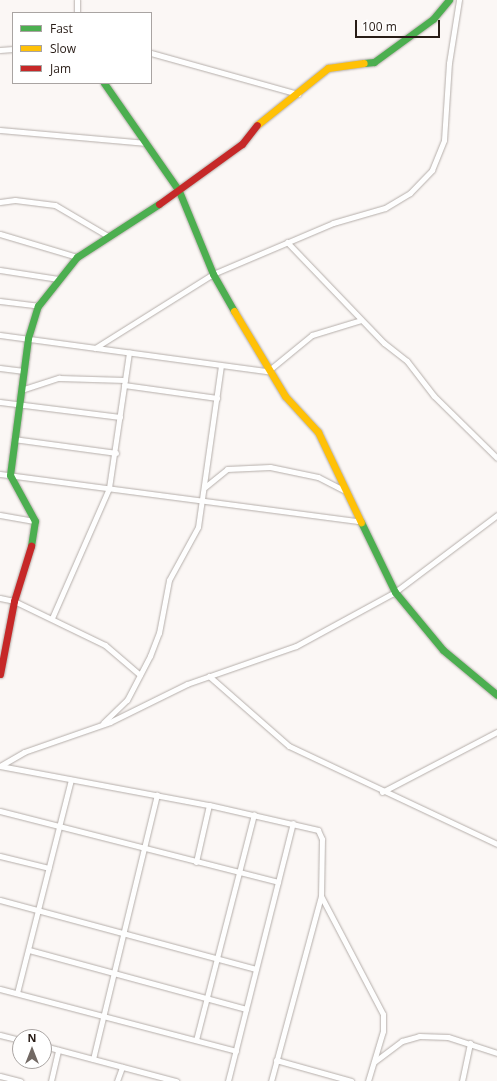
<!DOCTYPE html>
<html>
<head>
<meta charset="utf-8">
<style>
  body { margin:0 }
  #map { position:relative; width:497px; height:1081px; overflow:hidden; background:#fbf7f5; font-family:"Open Sans",sans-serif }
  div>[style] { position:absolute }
  .roads { filter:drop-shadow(0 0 1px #b5aeaa) drop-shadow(0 0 1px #b5aeaa) }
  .street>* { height:5px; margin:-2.5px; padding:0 2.5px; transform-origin:2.5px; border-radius:2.5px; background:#fefefe }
  .fast>* { height:7px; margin:-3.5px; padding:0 3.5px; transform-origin:3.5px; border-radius:3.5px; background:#4caf50 }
  .slow>* { height:7px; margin:-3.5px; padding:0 3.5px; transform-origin:3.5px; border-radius:3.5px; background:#ffc107 }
  .jam>* { height:7px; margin:-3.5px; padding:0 3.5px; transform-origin:3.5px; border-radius:3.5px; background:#c62828 }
  span { translate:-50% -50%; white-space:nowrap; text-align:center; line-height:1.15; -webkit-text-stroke:3.5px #fff; paint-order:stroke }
  .legend { position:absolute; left:12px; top:12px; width:140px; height:72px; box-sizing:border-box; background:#fff; border:1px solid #a9a4a2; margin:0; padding:5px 7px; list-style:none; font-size:12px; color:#281c16 }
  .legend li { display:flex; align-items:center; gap:8px; height:20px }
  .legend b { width:20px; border:1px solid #a9a4a2 }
  .north { position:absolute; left:12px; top:1029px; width:40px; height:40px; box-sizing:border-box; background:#fff; border:1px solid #a9a4a2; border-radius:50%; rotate:0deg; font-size:11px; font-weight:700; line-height:16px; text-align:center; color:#281c16 }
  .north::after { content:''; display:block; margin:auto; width:14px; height:18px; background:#726964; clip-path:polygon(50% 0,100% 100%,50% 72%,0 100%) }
  .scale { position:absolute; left:355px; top:20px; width:85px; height:18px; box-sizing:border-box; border:2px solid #281c16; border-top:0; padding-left:5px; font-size:12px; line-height:14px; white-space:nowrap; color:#281c16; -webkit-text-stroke:3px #fff; paint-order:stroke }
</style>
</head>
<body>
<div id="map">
  <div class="roads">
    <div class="street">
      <div style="left:77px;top:0;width:13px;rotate:90deg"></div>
      <div style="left:0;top:50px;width:13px;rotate:-4deg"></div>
      <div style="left:151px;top:53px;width:153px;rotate:15.6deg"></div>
      <div style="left:0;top:130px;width:147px;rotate:5.1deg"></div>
      <div style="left:0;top:202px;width:15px;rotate:-8deg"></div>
      <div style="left:15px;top:200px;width:40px;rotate:7.1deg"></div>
      <div style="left:55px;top:205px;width:59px;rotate:30.5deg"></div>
      <div style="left:0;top:234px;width:80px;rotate:16.6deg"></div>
      <div style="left:287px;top:242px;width:140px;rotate:46.2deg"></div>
      <div style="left:384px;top:343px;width:29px;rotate:38deg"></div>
      <div style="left:407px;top:361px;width:44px;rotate:52.4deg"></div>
      <div style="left:434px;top:396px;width:88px;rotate:44.5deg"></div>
      <div style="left:0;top:270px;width:59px;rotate:8.8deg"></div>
      <div style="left:0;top:301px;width:38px;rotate:7deg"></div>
      <div style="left:0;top:335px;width:270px;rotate:7.7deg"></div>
      <div style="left:268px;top:371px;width:57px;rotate:-39.3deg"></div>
      <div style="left:312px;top:335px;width:51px;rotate:-17deg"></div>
      <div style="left:95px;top:348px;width:139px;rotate:-32.1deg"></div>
      <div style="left:213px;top:274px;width:130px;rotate:-23deg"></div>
      <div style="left:333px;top:223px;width:54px;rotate:-16.1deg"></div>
      <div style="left:385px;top:208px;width:29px;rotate:-31deg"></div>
      <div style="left:410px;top:193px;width:32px;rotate:-46deg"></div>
      <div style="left:432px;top:170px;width:32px;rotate:-68deg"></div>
      <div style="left:444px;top:140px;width:77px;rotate:-86.3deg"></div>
      <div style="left:449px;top:63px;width:64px;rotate:-81deg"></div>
      <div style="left:0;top:368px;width:24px;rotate:7deg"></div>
      <div style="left:124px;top:385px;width:94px;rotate:8deg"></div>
      <div style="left:21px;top:390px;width:40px;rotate:-18deg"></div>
      <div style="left:59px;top:378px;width:66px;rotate:1.7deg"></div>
      <div style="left:0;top:402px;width:121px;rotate:7.1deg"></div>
      <div style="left:14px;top:439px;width:103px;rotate:7.8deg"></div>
      <div style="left:0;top:474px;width:361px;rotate:7.5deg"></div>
      <div style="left:205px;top:487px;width:28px;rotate:-39deg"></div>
      <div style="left:227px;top:469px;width:43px;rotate:-2.7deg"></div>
      <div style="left:270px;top:467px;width:49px;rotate:11.8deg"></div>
      <div style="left:318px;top:477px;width:29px;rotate:27deg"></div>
      <div style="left:0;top:515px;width:36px;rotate:10deg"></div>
      <div style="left:0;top:598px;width:14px;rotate:12deg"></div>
      <div style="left:14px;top:601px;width:101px;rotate:25.8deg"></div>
      <div style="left:105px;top:645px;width:46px;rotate:40.6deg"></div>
      <div style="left:52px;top:618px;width:142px;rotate:-66.3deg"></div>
      <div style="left:109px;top:488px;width:137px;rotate:-81.6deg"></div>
      <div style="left:209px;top:676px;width:106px;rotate:41.2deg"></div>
      <div style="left:289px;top:746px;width:230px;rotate:25.2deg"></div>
      <div style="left:103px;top:723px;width:33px;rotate:-44deg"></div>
      <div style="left:127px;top:700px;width:50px;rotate:-62.4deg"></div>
      <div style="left:150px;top:656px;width:25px;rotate:-69deg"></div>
      <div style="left:159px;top:633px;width:54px;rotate:-79.3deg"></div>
      <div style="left:169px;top:580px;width:60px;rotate:-61.3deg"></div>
      <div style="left:198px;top:527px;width:163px;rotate:-81.9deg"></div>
      <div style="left:0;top:766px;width:213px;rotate:10.6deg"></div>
      <div style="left:209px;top:805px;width:112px;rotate:12.9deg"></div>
      <div style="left:318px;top:830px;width:10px;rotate:66deg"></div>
      <div style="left:322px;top:839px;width:57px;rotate:91deg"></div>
      <div style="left:321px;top:896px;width:192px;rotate:105.1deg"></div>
      <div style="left:0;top:766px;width:28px;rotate:-30deg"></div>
      <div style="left:24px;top:752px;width:91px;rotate:-19.2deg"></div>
      <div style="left:110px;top:722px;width:86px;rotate:-26.3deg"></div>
      <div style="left:187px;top:684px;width:115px;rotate:-19.2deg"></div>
      <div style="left:296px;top:646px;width:113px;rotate:-28.6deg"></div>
      <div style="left:395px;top:592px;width:128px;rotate:-37deg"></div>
      <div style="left:382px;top:792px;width:130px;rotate:-27.6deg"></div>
      <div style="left:0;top:811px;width:287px;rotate:14.3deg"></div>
      <div style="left:0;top:856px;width:50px;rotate:13.8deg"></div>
      <div style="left:196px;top:862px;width:58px;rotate:-77.2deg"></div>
      <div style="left:321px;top:896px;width:133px;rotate:62.3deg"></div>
      <div style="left:383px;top:1014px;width:17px;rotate:90deg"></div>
      <div style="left:383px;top:1031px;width:52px;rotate:106.7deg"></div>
      <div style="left:0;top:900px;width:265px;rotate:15.1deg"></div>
      <div style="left:29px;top:950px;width:225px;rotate:15.2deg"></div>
      <div style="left:0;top:989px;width:244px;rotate:14.7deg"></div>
      <div style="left:17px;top:993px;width:220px;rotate:-75.8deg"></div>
      <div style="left:0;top:1035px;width:21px;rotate:14deg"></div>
      <div style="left:196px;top:1040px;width:233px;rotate:-75.6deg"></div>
      <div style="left:44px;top:1046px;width:137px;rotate:14.9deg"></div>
      <div style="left:93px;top:1059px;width:272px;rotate:-76.4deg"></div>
      <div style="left:276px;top:1060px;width:78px;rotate:15.6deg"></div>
      <div style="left:374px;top:1062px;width:35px;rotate:-37deg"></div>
      <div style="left:402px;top:1041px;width:18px;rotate:-16deg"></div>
      <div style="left:419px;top:1036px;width:29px;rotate:2deg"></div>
      <div style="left:448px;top:1037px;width:52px;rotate:18.1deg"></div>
      <div style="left:0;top:1076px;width:21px;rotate:14deg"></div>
      <div style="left:51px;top:1081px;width:32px;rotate:-77deg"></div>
      <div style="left:117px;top:1081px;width:15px;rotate:-70deg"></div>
      <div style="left:228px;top:1081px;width:266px;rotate:-75.9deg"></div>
      <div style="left:462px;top:1081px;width:39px;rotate:-78deg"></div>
    </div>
    <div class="fast">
      <div style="left:364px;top:63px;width:10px;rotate:-6deg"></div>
      <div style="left:374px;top:62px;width:73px;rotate:-36.1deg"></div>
      <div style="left:433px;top:19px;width:25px;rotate:-50deg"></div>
      <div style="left:104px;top:83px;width:131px;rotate:55.2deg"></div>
      <div style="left:179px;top:191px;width:90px;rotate:67.7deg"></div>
      <div style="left:213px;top:274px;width:43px;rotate:60.4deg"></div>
      <div style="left:361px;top:522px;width:78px;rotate:64.1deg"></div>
      <div style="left:395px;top:592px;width:75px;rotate:50.4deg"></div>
      <div style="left:443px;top:650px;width:70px;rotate:39.8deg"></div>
      <div style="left:31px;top:546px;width:25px;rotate:-81deg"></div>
      <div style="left:35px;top:521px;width:52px;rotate:-118.5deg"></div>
      <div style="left:10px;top:475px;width:138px;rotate:-82.5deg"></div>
      <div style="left:28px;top:338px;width:34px;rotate:-73deg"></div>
      <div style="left:38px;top:306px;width:63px;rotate:-51.5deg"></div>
      <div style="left:77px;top:257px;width:98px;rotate:-32.9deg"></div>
    </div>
    <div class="slow">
      <div style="left:257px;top:125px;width:91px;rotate:-38.8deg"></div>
      <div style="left:328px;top:68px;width:36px;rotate:-8deg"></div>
      <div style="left:234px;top:311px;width:99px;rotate:59deg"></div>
      <div style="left:285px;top:396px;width:49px;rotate:47.5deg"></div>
      <div style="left:318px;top:432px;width:100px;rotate:64.5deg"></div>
    </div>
    <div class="jam">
      <div style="left:159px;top:204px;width:102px;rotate:-35.9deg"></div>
      <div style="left:242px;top:144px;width:24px;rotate:-52deg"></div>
      <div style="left:0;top:674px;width:74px;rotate:-79.1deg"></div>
      <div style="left:14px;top:601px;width:58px;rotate:-72.8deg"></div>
    </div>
  </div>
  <ul class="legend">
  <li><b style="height:5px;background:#4caf50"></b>Fast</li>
  <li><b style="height:5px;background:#ffc107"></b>Slow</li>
  <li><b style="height:5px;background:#c62828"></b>Jam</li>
  </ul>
  <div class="north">N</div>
  <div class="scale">100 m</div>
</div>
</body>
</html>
